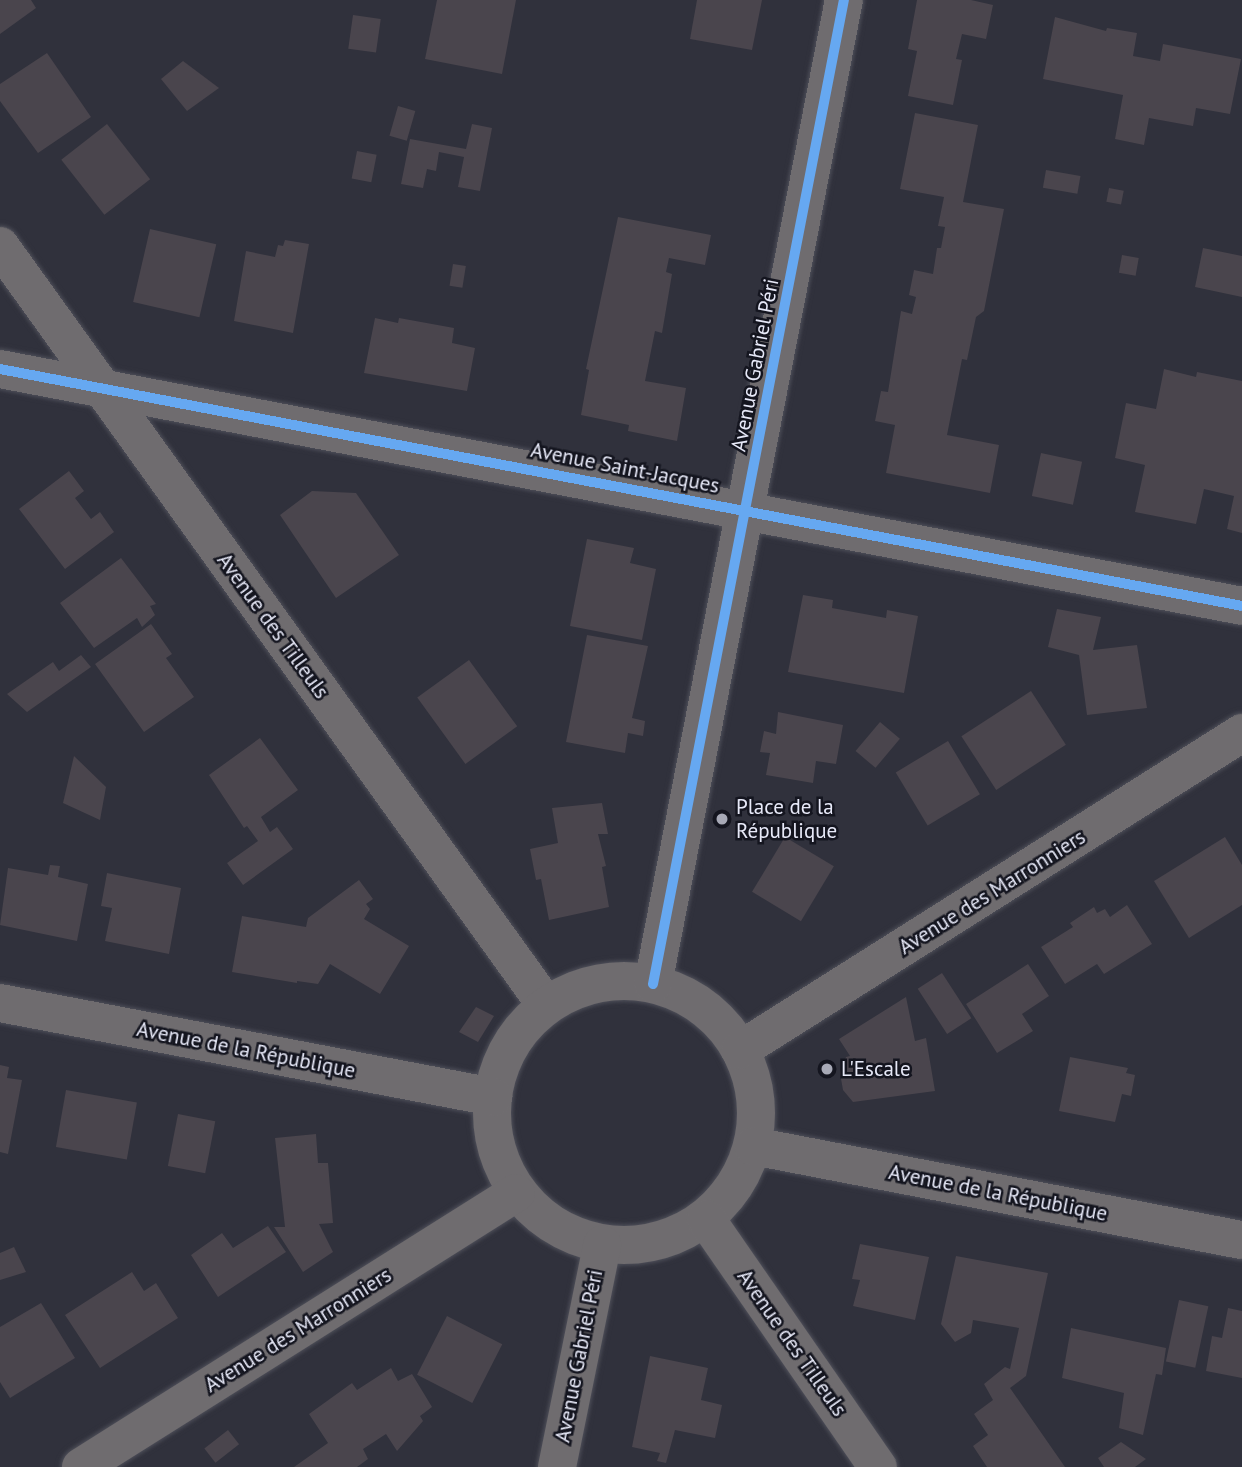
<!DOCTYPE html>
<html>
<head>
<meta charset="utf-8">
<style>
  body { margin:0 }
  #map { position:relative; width:1242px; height:1467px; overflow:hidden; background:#30313c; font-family:"PT Sans",sans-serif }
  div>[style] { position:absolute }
  .building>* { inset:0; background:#4a454d; transform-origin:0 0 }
  .roads { filter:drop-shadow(0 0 2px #4e4f59) drop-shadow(0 0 2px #4e4f59) }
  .minor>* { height:38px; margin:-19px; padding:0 19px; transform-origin:19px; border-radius:19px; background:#6f6c6f }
  .minor>.ring { margin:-19px; padding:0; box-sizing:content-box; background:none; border:38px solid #6f6c6f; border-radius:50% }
  .cycleway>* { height:10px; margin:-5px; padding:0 5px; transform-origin:5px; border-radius:5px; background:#66a8f1 }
  .dots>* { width:19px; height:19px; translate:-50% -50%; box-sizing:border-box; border:4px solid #14151f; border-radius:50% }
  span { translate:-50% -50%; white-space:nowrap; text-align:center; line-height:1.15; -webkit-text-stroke:5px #14151f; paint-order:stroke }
  .street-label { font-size:21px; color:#e7e9f8 }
  .poi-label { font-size:21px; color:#e7e9f8 }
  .left { translate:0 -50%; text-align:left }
</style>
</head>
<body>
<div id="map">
  <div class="building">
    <div style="clip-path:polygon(0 0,31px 0,36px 8px,0 34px)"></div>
    <div style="clip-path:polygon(437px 0,516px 0,502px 74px,425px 59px)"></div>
    <div style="clip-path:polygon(697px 0,762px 0,752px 50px,690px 39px)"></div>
    <div style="clip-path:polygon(917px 0,971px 0,993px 5px,986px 39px,962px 34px,956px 59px,962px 60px,953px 105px,908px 96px,917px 51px,908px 49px)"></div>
    <div style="left:353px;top:15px;width:28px;height:34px;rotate:8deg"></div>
    <div style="clip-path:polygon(1055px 17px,1106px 31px,1107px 28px,1137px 33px,1133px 56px,1160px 61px,1163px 44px,1241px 59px,1230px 114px,1196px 108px,1193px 126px,1149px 118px,1144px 145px,1115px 139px,1123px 95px,1043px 79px)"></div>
    <div style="clip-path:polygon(47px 53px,91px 117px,38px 153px,0 101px,0 84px)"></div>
    <div style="clip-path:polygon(183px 61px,219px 88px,187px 111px,161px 79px)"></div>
    <div style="left:398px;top:106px;width:18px;height:31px;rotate:16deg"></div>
    <div style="clip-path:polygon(915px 113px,978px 125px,963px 202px,1004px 209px,984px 311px,976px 317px,967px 360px,962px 359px,947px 435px,999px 445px,990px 493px,886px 473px,895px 425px,875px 421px,881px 391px,888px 392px,901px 311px,912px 314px,916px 297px,909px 295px,914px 270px,933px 274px,937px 248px,941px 248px,945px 227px,938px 226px,944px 197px,900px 189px)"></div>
    <div style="left:107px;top:124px;width:70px;height:58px;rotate:52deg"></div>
    <div style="clip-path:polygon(472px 124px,492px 128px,480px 191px,458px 187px,464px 157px,439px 152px,436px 171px,427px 169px,423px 188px,401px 184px,410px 139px,466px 149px)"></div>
    <div style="left:357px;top:151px;width:20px;height:28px;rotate:11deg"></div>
    <div style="left:1046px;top:170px;width:35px;height:18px;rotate:10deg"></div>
    <div style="left:1109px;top:188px;width:15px;height:14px;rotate:11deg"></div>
    <div style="clip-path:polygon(618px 217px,711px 235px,705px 265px,669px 258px,666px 272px,672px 274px,662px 333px,655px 331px,645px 381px,686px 388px,677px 441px,628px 431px,629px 425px,581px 415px,589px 370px,586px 369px)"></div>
    <div style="left:150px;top:229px;width:68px;height:75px;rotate:13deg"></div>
    <div style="clip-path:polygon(285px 240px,309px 244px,293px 333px,234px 321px,246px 251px,275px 257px,278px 245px,283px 246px)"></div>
    <div style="clip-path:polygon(1203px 248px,1242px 256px,1242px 297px,1195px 287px)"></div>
    <div style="left:1122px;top:255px;width:17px;height:18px;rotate:10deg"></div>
    <div style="left:453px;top:264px;width:13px;height:22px;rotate:9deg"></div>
    <div style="clip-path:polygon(375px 318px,398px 323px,399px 318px,454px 328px,452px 343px,475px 348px,467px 391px,364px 373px)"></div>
    <div style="clip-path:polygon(1164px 369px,1196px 377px,1197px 372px,1242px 381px,1242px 533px,1227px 529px,1234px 496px,1204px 489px,1196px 524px,1135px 512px,1145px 465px,1115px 458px,1126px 403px,1156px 409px)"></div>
    <div style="left:1041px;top:453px;width:42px;height:44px;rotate:12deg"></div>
    <div style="clip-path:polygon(69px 471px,84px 491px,75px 498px,91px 519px,100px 512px,114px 532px,65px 569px,19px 509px)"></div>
    <div style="clip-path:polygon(312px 491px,356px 493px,399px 555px,336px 598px,280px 515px)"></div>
    <div style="clip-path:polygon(587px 539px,634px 548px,630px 563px,656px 569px,642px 640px,570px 626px)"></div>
    <div style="clip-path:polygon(121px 558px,156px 604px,150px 606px,155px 615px,142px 627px,137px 618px,94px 648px,60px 603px)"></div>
    <div style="clip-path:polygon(803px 595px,833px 600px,832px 608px,886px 618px,887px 610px,918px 616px,904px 693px,788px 672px)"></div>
    <div style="clip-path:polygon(1057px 609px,1101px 617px,1093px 650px,1137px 645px,1147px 708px,1087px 715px,1079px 655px,1048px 647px)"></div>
    <div style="clip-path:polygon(151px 624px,172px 654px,166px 658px,194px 697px,144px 732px,95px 664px)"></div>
    <div style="clip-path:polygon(587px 635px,648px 646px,632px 718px,645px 721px,643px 736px,628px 733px,625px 753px,566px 742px)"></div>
    <div style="clip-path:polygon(81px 655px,91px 667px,27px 712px,7px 694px,53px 662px,59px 671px)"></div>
    <div style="left:469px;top:660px;width:82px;height:64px;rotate:54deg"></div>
    <div style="left:1031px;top:691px;width:64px;height:83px;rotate:57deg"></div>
    <div style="clip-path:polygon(778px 712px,843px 725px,836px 764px,816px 761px,813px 783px,766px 775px,770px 753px,760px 752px,764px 731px,776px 734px)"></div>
    <div style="left:880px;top:722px;width:26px;height:38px;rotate:40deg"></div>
    <div style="clip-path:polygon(260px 738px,298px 790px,261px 817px,270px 832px,277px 827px,293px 849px,243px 885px,227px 863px,258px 841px,247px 826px,244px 828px,209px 775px)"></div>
    <div style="left:948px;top:741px;width:62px;height:61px;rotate:59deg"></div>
    <div style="clip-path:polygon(74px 756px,106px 787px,100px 820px,63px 803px)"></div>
    <div style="clip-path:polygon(602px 803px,608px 834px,598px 834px,606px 866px,602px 867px,609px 907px,549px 920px,541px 879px,536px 880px,530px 849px,558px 843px,552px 808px)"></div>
    <div style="left:785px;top:837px;width:57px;height:64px;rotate:31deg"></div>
    <div style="clip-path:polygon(1225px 837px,1242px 865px,1242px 905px,1189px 938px,1154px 881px)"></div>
    <div style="clip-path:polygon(50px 865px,60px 866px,58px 877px,88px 884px,77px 941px,0 925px,8px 868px,48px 875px)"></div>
    <div style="clip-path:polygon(107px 873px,181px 888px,169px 954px,105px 941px,112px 908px,101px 906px)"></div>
    <div style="clip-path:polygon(359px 880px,373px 899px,366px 904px,370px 909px,364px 919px,409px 946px,380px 994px,330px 964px,318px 984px,297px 981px,297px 983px,232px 972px,242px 916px,306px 927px,308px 918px)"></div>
    <div style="clip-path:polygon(1127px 905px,1152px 944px,1104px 974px,1097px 964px,1065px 984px,1041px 947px,1073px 927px,1070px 923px,1094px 907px,1097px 913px,1105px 909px,1110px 917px)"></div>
    <div style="clip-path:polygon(1028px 964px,1049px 996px,1022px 1014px,1033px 1031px,997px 1053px,966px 1004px)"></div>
    <div style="left:942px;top:973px;width:54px;height:29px;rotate:57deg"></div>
    <div style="clip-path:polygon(906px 997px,915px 1041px,926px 1038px,935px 1091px,853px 1102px,843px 1090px,840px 1073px,846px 1057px,850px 1056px,839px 1039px)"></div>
    <div style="clip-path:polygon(476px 1007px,494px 1016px,478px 1042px,459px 1032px)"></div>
    <div style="clip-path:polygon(1070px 1057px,1128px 1068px,1126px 1073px,1135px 1075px,1131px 1096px,1122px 1094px,1115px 1122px,1059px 1111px)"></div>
    <div style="clip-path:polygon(0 1065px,9px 1067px,7px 1078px,22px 1080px,8px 1154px,0 1152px)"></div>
    <div style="left:66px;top:1090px;width:72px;height:58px;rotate:10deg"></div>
    <div style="left:178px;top:1114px;width:38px;height:53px;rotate:11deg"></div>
    <div style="clip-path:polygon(316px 1134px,318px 1163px,328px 1163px,333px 1223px,319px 1224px,333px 1252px,303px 1272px,274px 1227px,285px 1227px,275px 1138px)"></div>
    <div style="clip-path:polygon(268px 1226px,286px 1252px,218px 1297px,191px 1255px,222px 1233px,233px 1248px)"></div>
    <div style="clip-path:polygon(860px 1244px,929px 1257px,915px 1320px,853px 1306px,860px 1280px,852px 1279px)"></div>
    <div style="clip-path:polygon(14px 1247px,26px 1272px,0 1280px,0 1253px)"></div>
    <div style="clip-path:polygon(956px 1256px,1048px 1273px,1026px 1376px,1010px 1388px,1065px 1467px,987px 1467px,973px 1446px,988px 1435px,974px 1414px,993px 1400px,984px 1384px,1005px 1367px,1010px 1369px,1019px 1328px,973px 1320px,971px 1333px,955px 1342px,941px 1324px)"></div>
    <div style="clip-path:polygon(132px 1272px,144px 1291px,156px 1283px,178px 1318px,100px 1368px,65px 1315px)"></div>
    <div style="left:1179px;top:1300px;width:30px;height:63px;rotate:12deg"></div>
    <div style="clip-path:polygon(41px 1303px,75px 1358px,10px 1398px,0 1382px,0 1327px)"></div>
    <div style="clip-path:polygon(1228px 1308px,1242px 1311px,1242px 1378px,1206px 1371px,1212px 1336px,1222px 1338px)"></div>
    <div style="left:447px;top:1316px;width:62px;height:66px;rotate:27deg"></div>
    <div style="clip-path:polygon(1071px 1328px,1166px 1348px,1162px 1375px,1156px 1374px,1143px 1435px,1119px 1428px,1124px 1393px,1062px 1378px)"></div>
    <div style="clip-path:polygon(650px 1356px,708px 1368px,701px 1400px,722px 1405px,715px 1438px,675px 1430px,666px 1463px,657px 1461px,660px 1453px,632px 1447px)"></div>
    <div style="clip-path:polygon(391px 1368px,398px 1381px,412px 1374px,432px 1407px,420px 1416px,423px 1421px,397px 1451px,386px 1434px,363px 1449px,368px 1459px,357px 1467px,294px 1467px,328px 1443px,309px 1414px,352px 1383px,357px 1390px)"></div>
    <div style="left:228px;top:1430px;width:18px;height:30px;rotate:52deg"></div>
    <div style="clip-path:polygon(1121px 1442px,1146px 1459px,1135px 1467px,1104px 1467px,1098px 1458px)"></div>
  </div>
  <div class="roads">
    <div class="minor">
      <div style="left:0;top:246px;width:935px;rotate:54.27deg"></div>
      <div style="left:0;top:369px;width:1264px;rotate:10.8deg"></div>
      <div class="ring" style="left:492px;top:981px;width:226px;height:226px"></div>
      <div style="left:653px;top:984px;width:1002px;rotate:-79.02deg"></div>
      <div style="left:0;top:1003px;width:502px;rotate:10.79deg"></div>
      <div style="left:740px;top:1050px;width:594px;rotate:-32.27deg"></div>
      <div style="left:753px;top:1146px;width:498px;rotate:10.9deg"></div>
      <div style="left:706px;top:1219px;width:302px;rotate:55.3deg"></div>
      <div style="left:81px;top:1467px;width:514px;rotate:-32.21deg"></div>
      <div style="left:557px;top:1467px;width:227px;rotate:-78.5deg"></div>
    </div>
  </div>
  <div class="cycleway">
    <div style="left:0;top:369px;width:1264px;rotate:10.8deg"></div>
    <div style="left:653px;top:984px;width:1002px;rotate:-79.02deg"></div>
  </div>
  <div class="dots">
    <div style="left:722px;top:819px;background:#a7a9b6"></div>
    <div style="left:827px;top:1069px;background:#a7a9b6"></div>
  </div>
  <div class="street-label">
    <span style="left:755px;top:365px;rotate:-79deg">Avenue Gabriel Péri</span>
    <span style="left:625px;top:468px;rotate:11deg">Avenue Saint-Jacques</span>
    <span style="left:273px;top:626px;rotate:54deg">Avenue des Tilleuls</span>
    <span style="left:992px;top:892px;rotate:-32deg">Avenue des Marronniers</span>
    <span style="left:246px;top:1050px;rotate:11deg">Avenue de la République</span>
    <span style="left:998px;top:1193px;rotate:11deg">Avenue de la République</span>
    <span style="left:298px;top:1330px;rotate:-32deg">Avenue des Marronniers</span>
    <span style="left:792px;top:1343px;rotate:55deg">Avenue des Tilleuls</span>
    <span style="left:579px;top:1356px;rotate:-79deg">Avenue Gabriel Péri</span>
  </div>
  <div class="poi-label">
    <span class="left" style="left:736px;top:819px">Place de la<br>République</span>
    <span class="left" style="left:841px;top:1069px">L'Escale</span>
  </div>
</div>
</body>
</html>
